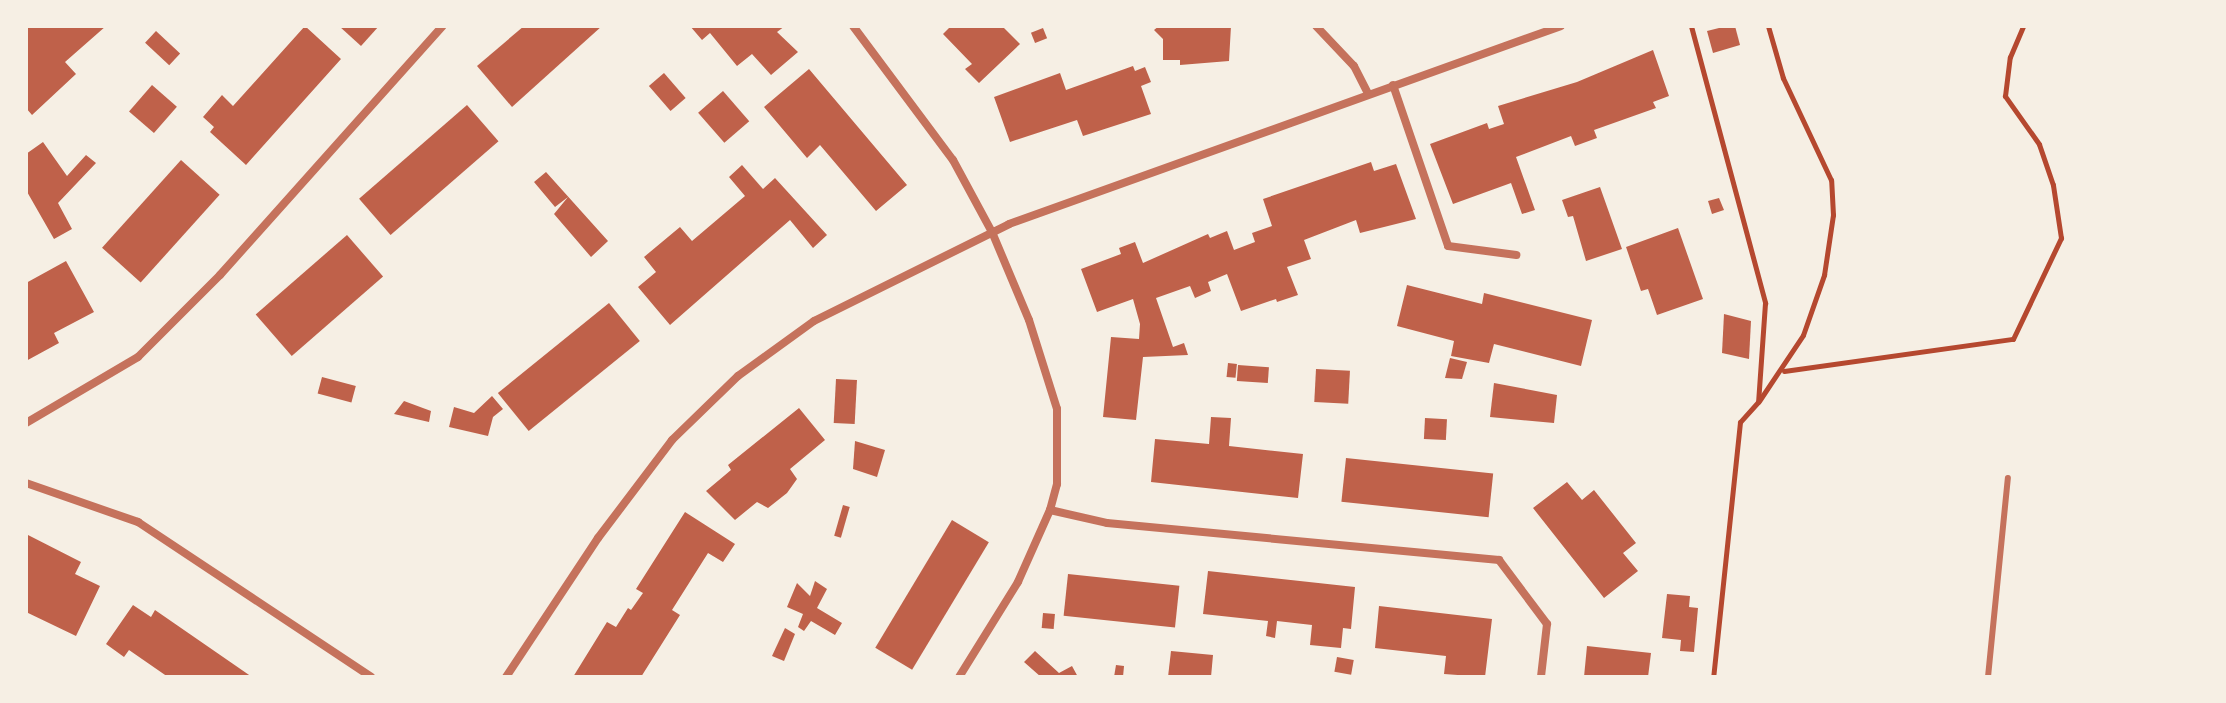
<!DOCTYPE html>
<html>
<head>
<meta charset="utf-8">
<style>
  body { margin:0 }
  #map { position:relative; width:2226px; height:703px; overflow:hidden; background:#f6efe4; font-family:Ubuntu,sans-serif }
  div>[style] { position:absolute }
  .building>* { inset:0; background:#bf614a; transform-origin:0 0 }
  .path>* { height:5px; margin:-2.5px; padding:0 2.5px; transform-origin:2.5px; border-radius:2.5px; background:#b5482f }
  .service>* { height:6px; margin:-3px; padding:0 3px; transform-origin:3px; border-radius:3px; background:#c5725c }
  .minor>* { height:8px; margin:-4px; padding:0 4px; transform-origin:4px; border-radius:4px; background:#c5725c }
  span { translate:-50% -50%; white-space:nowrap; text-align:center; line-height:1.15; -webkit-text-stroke:6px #f6efe4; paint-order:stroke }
  .frame { position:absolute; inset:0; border:28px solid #f6efe4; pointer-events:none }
</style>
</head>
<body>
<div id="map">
  <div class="building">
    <div style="clip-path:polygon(26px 26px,106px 26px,65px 62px,76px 74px,32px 115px,26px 108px)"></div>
    <div style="clip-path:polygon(305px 26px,341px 59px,246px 165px,210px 132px,214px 127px,203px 117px,222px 95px,233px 106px)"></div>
    <div style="clip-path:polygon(339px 26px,379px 26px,361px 46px)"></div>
    <div style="clip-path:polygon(602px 26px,512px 107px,477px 66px,524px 26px)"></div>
    <div style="clip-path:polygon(690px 26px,785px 26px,777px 32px,798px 52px,771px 75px,752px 54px,737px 66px,710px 33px,702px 40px)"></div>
    <div style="clip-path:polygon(951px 26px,1002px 26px,1020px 44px,979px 83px,965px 69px,972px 64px,943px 34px)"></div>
    <div style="clip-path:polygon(1159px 26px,1231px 26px,1229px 61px,1180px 65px,1180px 60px,1163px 60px,1163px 39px,1154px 30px)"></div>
    <div style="clip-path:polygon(1727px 26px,1735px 26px,1740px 45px,1713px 53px,1707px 31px)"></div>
    <div style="left:1043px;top:28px;width:11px;height:13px;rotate:68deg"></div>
    <div style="left:156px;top:31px;width:33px;height:16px;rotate:43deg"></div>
    <div style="clip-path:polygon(1653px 50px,1669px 96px,1653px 102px,1656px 108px,1594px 130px,1597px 138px,1575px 146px,1571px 136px,1516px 157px,1535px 210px,1522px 214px,1511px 183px,1453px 204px,1430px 144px,1487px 123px,1489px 129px,1504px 124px,1498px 106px,1577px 82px)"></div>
    <div style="clip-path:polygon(1133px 66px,1135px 71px,1145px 67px,1151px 82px,1141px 86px,1151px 114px,1083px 136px,1077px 120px,1010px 142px,994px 97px,1060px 73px,1066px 90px)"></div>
    <div style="clip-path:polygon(809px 69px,907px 185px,876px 211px,820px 145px,807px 158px,764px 107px)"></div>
    <div style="left:664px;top:73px;width:33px;height:20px;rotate:49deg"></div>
    <div style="left:152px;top:85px;width:33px;height:35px;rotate:41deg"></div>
    <div style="left:723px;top:91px;width:40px;height:33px;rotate:49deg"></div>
    <div style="left:467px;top:105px;width:48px;height:143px;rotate:49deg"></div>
    <div style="clip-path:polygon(43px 142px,67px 176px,86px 155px,96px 163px,58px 203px,72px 229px,54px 239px,26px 190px,26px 154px)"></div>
    <div style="left:181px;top:160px;width:52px;height:118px;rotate:42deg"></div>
    <div style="clip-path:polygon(1371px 162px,1374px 171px,1396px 164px,1416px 219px,1360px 233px,1356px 220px,1304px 240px,1311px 259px,1287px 267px,1298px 295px,1277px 302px,1276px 299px,1241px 311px,1227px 274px,1208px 282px,1211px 291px,1195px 298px,1190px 286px,1156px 298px,1173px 347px,1184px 343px,1188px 355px,1143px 357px,1136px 420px,1103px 417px,1111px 337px,1139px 339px,1140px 324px,1133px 299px,1097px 312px,1081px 269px,1121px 254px,1119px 248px,1135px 242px,1143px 263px,1208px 234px,1210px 238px,1227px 231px,1234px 250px,1255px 242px,1252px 233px,1272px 226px,1263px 199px)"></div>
    <div style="clip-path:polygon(742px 165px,763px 189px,775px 178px,827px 235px,813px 248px,790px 220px,670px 325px,638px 287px,656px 272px,644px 257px,680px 227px,692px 241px,745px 196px,729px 177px)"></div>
    <div style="clip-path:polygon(546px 172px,608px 241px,591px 257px,554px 214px,568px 197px,555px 207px,534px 182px)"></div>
    <div style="clip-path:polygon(1600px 187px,1622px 249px,1586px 261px,1573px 216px,1568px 217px,1562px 200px)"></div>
    <div style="clip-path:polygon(1719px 198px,1724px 210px,1712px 214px,1708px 201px)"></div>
    <div style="clip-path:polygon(1678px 228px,1703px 299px,1657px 315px,1648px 289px,1641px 291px,1626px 247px)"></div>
    <div style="left:347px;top:235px;width:55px;height:121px;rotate:49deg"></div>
    <div style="clip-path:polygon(66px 261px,94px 312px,54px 333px,59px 343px,26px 361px,26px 283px)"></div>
    <div style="clip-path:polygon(1407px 285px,1482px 304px,1484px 293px,1592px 320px,1581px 366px,1494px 344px,1489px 363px,1451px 356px,1454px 341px,1397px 326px)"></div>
    <div style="left:609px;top:303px;width:49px;height:143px;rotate:51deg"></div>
    <div style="clip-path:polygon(1724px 314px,1751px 321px,1749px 359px,1722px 353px)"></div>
    <div style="clip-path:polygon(1450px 358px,1467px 362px,1462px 379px,1445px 378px)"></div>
    <div style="left:1228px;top:363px;width:9px;height:14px;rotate:6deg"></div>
    <div style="left:1238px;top:365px;width:31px;height:16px;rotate:4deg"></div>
    <div style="left:1316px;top:369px;width:34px;height:33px;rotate:3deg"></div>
    <div style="left:322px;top:377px;width:35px;height:17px;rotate:15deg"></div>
    <div style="left:836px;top:379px;width:21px;height:44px;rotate:3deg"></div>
    <div style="clip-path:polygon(1494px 383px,1557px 395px,1554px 423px,1490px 417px)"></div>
    <div style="clip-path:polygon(492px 396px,503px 409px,493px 417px,488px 436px,449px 427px,454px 407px,474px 413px)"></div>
    <div style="clip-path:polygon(404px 401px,431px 411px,429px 422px,394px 414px)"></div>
    <div style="clip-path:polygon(799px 408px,825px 440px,790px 469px,797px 479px,787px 493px,768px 508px,757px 502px,735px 520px,706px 491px,731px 470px,728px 465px)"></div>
    <div style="clip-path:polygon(1211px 417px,1231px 418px,1229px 446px,1303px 454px,1298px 498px,1151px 482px,1155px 439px,1209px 444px)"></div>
    <div style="left:1425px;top:418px;width:22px;height:21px;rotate:3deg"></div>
    <div style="clip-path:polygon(855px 441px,885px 450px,877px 477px,853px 469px)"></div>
    <div style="left:1346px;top:458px;width:148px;height:44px;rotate:6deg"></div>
    <div style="clip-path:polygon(1567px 482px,1582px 500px,1594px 490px,1636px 543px,1623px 553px,1638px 571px,1604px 598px,1533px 508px)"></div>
    <div style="left:843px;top:505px;width:7px;height:32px;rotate:16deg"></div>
    <div style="clip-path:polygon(685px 512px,735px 544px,723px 562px,708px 553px,672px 610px,680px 615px,641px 677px,573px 677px,607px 622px,616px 627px,628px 608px,631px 610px,643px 593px,636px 589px)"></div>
    <div style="left:952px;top:520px;width:43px;height:149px;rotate:31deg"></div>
    <div style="clip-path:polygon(28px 535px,81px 562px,75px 574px,100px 586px,76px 636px,26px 612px)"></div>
    <div style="clip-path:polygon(1208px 571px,1355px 587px,1351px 629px,1343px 628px,1341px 648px,1310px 645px,1312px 625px,1277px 621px,1275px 638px,1266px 636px,1268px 621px,1203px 614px)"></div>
    <div style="left:1068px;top:574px;width:112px;height:42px;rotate:6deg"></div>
    <div style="clip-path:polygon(815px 581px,827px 589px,817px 608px,842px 623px,835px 635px,811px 621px,804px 631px,798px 627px,803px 614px,787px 607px,797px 583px,810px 596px)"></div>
    <div style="clip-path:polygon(1667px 594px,1690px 596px,1689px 607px,1698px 608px,1694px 652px,1680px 651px,1681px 640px,1662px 638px)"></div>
    <div style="clip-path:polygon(133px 605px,151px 617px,155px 610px,252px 677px,168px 677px,129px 650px,124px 657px,106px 644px)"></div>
    <div style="clip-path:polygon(1379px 606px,1492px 619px,1485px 677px,1444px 674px,1446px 656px,1375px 648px)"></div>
    <div style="left:1043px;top:613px;width:12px;height:15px;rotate:5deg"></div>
    <div style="clip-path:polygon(785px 628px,795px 634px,784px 661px,772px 656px)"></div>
    <div style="clip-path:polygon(1587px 646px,1651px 653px,1648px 677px,1584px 677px)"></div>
    <div style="clip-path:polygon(1035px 651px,1059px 673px,1072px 666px,1078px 677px,1041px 677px,1024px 662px)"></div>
    <div style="clip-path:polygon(1171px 651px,1213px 655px,1211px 677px,1168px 677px)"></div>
    <div style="left:1337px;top:657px;width:17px;height:15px;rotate:10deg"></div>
    <div style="clip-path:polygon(1116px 665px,1124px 666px,1123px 677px,1114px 677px)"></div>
  </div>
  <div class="path">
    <div style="left:1691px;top:26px;width:287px;rotate:75deg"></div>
    <div style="left:1765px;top:303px;width:99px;rotate:94deg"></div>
    <div style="left:1758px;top:402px;width:27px;rotate:132deg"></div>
    <div style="left:1740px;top:422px;width:256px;rotate:96deg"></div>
    <div style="left:1784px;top:371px;width:231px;rotate:-8deg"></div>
    <div style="left:2013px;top:339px;width:112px;rotate:-64.6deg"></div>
    <div style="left:2061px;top:238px;width:54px;rotate:-98.6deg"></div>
    <div style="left:2053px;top:185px;width:43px;rotate:-108.9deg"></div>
    <div style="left:2039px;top:144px;width:59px;rotate:-125.3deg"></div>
    <div style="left:2005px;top:96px;width:39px;rotate:-83deg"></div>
    <div style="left:2010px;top:57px;width:34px;rotate:-67deg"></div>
    <div style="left:1759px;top:401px;width:79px;rotate:-56.3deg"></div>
    <div style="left:1803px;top:335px;width:64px;rotate:-70.7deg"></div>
    <div style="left:1824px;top:275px;width:61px;rotate:-81.5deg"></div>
    <div style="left:1833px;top:215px;width:35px;rotate:-93deg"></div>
    <div style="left:1831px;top:180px;width:113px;rotate:-115.2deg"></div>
    <div style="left:1783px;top:78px;width:54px;rotate:-106.1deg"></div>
  </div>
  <div class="service">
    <div style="left:1988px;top:677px;width:200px;rotate:-84.3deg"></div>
  </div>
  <div class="minor">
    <div style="left:853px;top:26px;width:167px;rotate:53.3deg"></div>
    <div style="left:953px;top:160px;width:82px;rotate:61.6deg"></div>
    <div style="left:992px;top:232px;width:95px;rotate:67.2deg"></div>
    <div style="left:1029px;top:320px;width:93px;rotate:72.5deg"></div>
    <div style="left:1057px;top:409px;width:75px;rotate:90deg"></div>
    <div style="left:1057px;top:484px;width:27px;rotate:105deg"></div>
    <div style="left:1050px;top:510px;width:79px;rotate:114deg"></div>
    <div style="left:1018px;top:582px;width:112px;rotate:121.8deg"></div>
    <div style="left:1316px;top:26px;width:55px;rotate:46.5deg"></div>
    <div style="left:1354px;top:66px;width:31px;rotate:63deg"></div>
    <div style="left:1393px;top:85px;width:170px;rotate:71.1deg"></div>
    <div style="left:1448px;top:246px;width:69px;rotate:7.5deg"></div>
    <div style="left:26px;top:423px;width:130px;rotate:-30.5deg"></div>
    <div style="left:138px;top:357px;width:116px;rotate:-45deg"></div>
    <div style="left:220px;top:275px;width:334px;rotate:-48.2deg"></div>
    <div style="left:26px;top:483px;width:119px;rotate:19.2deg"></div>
    <div style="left:138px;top:522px;width:280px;rotate:33.6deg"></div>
    <div style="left:1050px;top:510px;width:58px;rotate:12.8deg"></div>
    <div style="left:1107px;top:523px;width:394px;rotate:5.4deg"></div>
    <div style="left:1499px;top:560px;width:80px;rotate:53.1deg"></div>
    <div style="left:1547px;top:624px;width:53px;rotate:96.5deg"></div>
    <div style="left:506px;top:677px;width:167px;rotate:-56.5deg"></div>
    <div style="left:598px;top:538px;width:123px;rotate:-52.9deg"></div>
    <div style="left:672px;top:440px;width:92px;rotate:-44.1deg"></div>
    <div style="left:738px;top:376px;width:94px;rotate:-35.9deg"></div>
    <div style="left:814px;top:321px;width:218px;rotate:-26.4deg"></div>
    <div style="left:1009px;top:224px;width:586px;rotate:-19.73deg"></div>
  </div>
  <div class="frame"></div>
</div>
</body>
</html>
